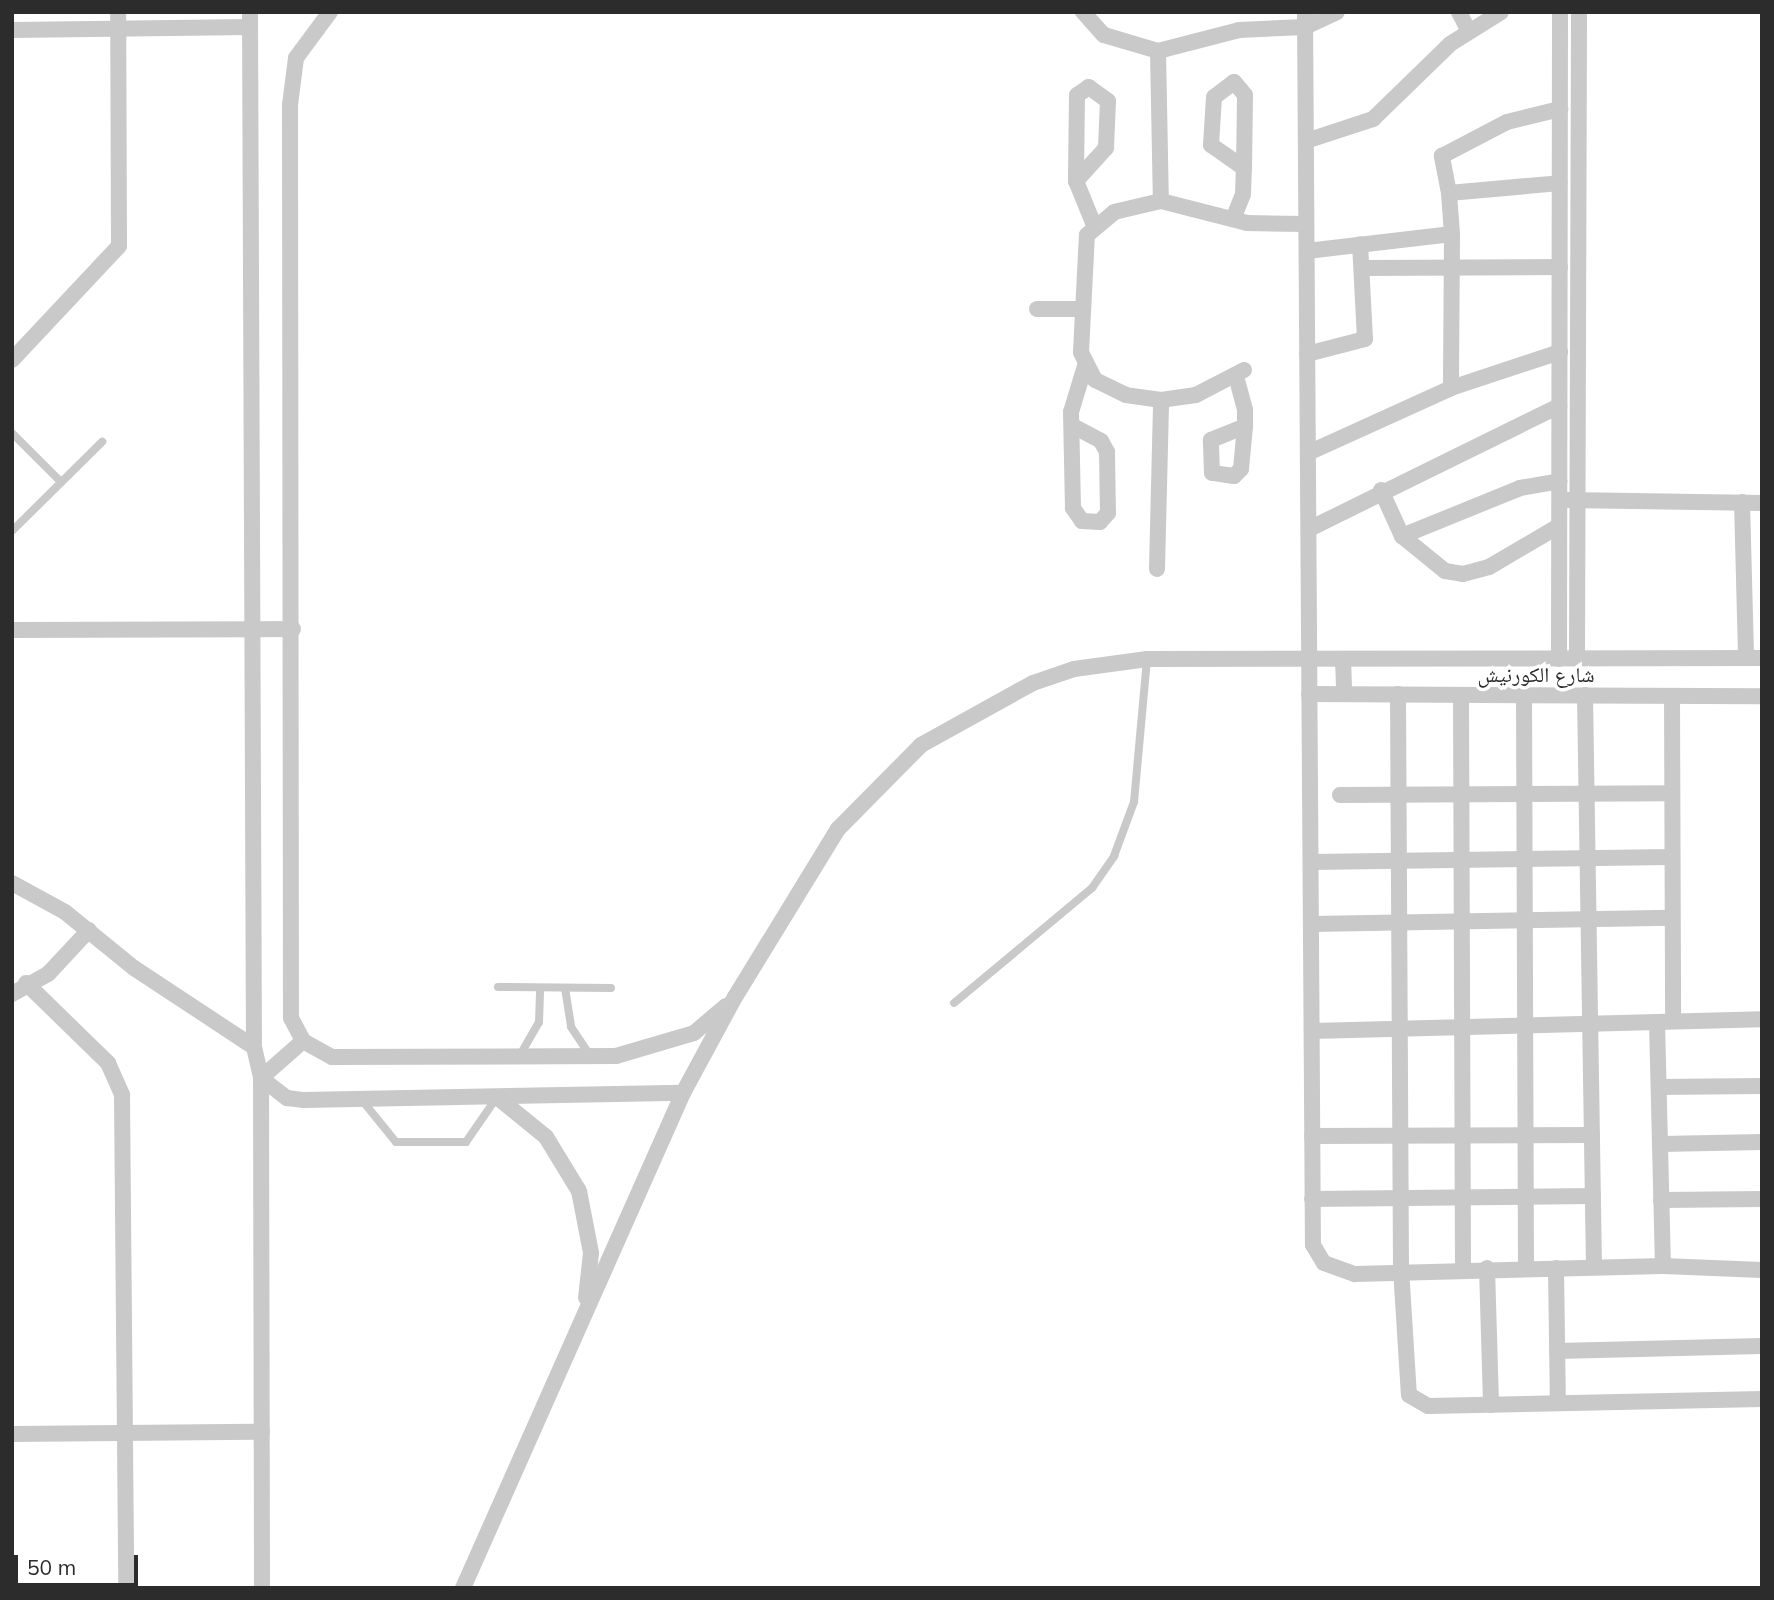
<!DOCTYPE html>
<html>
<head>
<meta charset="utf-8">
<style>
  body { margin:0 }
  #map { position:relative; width:1774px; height:1600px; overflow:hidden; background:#fff; font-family:Mulish,"Noto Naskh Arabic",sans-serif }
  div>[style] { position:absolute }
  .lane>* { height:8px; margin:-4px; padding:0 4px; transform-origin:4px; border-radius:4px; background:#c9c9c9 }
  .street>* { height:16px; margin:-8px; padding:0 8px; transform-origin:8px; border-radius:8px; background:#c9c9c9 }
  span { translate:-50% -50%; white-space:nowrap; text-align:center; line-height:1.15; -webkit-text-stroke:7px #fff; paint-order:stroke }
  .street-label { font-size:21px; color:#2c2c2c }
  .frame { position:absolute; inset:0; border:14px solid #2c2c2c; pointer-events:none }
  .scale { position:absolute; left:14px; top:1555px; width:124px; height:32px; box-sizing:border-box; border:4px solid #2c2c2c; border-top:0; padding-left:9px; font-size:21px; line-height:24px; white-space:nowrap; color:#2c2c2c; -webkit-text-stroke:5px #fff; paint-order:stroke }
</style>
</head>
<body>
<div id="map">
  <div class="lane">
    <div style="left:12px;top:433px;width:69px;rotate:45deg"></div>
    <div style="left:12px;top:531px;width:127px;rotate:-44.7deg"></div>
    <div style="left:498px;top:987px;width:113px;rotate:0.5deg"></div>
    <div style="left:565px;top:988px;width:39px;rotate:81deg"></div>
    <div style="left:571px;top:1027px;width:34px;rotate:56deg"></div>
    <div style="left:954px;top:1003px;width:180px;rotate:-39.8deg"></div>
    <div style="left:1092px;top:888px;width:39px;rotate:-55deg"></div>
    <div style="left:1114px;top:856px;width:58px;rotate:-69.7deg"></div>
    <div style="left:1134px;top:802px;width:144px;rotate:-84.8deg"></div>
    <div style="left:519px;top:1057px;width:40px;rotate:-60.3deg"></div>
    <div style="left:539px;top:1022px;width:34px;rotate:-88deg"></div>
    <div style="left:361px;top:1099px;width:55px;rotate:50.9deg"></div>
    <div style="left:396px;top:1142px;width:70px"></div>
    <div style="left:466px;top:1142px;width:55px;rotate:-55.4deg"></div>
  </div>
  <div class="street">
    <div style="left:250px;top:12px;width:1035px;rotate:89.78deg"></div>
    <div style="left:254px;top:1047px;width:32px;rotate:77deg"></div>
    <div style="left:261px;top:1078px;width:33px;rotate:38deg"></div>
    <div style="left:287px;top:1098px;width:17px;rotate:7deg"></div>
    <div style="left:304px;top:1100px;width:379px;rotate:-1.1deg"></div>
    <div style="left:330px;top:12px;width:57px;rotate:126.5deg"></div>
    <div style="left:296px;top:58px;width:47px;rotate:97.3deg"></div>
    <div style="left:290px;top:105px;width:913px;rotate:89.94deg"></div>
    <div style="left:291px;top:1018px;width:26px;rotate:62deg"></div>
    <div style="left:303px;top:1041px;width:33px;rotate:29deg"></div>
    <div style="left:332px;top:1057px;width:284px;rotate:-0.2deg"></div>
    <div style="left:616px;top:1056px;width:81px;rotate:-16.4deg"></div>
    <div style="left:694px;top:1033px;width:42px;rotate:-40.2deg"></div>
    <div style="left:1083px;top:12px;width:31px;rotate:48deg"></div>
    <div style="left:1104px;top:35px;width:56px;rotate:16.5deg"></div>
    <div style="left:1158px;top:51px;width:84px;rotate:-14.5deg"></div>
    <div style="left:1239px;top:30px;width:66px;rotate:-2.6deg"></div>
    <div style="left:1305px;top:27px;width:35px;rotate:-25deg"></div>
    <div style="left:1305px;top:12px;width:1233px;rotate:89.63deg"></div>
    <div style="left:1313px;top:1245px;width:21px;rotate:59deg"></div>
    <div style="left:1324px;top:1263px;width:33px;rotate:20deg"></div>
    <div style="left:1355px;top:1274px;width:308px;rotate:-1.5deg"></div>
    <div style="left:1663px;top:1266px;width:99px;rotate:2.3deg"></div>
    <div style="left:1459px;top:12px;width:20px;rotate:63deg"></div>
    <div style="left:12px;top:30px;width:238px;rotate:-0.7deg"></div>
    <div style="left:1158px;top:51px;width:150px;rotate:88.9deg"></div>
    <div style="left:1306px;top:141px;width:71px;rotate:-18.2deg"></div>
    <div style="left:1373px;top:119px;width:107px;rotate:-44.2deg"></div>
    <div style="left:1450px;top:44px;width:60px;rotate:-32.1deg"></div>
    <div style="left:1076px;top:181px;width:45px;rotate:-47.7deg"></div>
    <div style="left:1106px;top:148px;width:47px;rotate:-87.6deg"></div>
    <div style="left:1108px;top:101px;width:24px;rotate:-144deg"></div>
    <div style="left:1089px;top:87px;width:14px;rotate:146deg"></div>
    <div style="left:1077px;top:95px;width:86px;rotate:90.7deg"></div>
    <div style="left:1076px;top:181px;width:48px;rotate:67.8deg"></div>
    <div style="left:1449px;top:193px;width:38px;rotate:-101deg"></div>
    <div style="left:1442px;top:156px;width:73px;rotate:-27.6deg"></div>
    <div style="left:1507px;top:122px;width:55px;rotate:-13.8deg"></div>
    <div style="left:1233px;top:219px;width:27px;rotate:-68deg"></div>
    <div style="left:1243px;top:194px;width:26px;rotate:-88deg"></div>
    <div style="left:1244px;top:168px;width:73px;rotate:-89.2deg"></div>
    <div style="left:1245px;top:95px;width:17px;rotate:-130deg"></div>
    <div style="left:1234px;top:82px;width:25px;rotate:143deg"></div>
    <div style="left:1214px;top:97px;width:48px;rotate:93.6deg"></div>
    <div style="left:1211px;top:145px;width:40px;rotate:34.9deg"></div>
    <div style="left:1452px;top:234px;width:41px;rotate:-94.2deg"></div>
    <div style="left:1449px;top:193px;width:111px;rotate:-5.1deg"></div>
    <div style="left:1307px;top:251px;width:146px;rotate:-6.7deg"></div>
    <div style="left:1452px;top:234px;width:154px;rotate:90.4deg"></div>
    <div style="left:1363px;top:268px;width:197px;rotate:-0.3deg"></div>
    <div style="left:1037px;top:309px;width:45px"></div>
    <div style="left:1307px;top:354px;width:60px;rotate:-14.5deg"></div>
    <div style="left:1365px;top:339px;width:95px;rotate:-93deg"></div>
    <div style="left:12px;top:360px;width:156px;rotate:-46.8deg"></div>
    <div style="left:119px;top:246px;width:234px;rotate:-90.2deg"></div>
    <div style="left:1244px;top:370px;width:54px;rotate:152.5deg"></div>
    <div style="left:1196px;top:395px;width:35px;rotate:172deg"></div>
    <div style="left:1161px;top:400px;width:35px;rotate:-172deg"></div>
    <div style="left:1126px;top:395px;width:34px;rotate:-154deg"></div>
    <div style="left:1095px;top:380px;width:31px;rotate:-117deg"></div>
    <div style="left:1081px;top:352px;width:117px;rotate:-87.1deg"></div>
    <div style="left:1087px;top:235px;width:35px;rotate:-40deg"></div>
    <div style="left:1114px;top:212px;width:48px;rotate:-13.2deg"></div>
    <div style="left:1161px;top:201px;width:89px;rotate:14.3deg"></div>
    <div style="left:1247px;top:223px;width:59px;rotate:1deg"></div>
    <div style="left:1236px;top:376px;width:35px;rotate:75deg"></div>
    <div style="left:1245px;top:410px;width:16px;rotate:90deg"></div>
    <div style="left:1245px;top:426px;width:43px;rotate:95.3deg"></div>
    <div style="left:1241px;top:469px;width:10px;rotate:135deg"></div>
    <div style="left:1234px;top:476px;width:22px;rotate:-172deg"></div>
    <div style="left:1212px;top:473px;width:33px;rotate:-92deg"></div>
    <div style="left:1211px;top:440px;width:37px;rotate:-22deg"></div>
    <div style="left:1073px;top:426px;width:32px;rotate:28deg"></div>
    <div style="left:1101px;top:441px;width:13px;rotate:61deg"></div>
    <div style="left:1107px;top:452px;width:61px;rotate:89.1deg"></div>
    <div style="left:1108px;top:513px;width:12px;rotate:132deg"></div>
    <div style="left:1100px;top:522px;width:18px;rotate:-177deg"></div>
    <div style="left:1082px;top:521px;width:16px;rotate:-125deg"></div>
    <div style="left:1073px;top:508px;width:96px;rotate:-91.2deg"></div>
    <div style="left:1071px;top:412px;width:48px;rotate:-73.1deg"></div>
    <div style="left:1308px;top:453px;width:157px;rotate:-24.4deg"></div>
    <div style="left:1451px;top:388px;width:115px;rotate:-18.3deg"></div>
    <div style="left:1381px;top:490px;width:51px;rotate:65.5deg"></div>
    <div style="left:1402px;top:536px;width:55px;rotate:39.1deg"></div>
    <div style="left:1445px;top:571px;width:18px;rotate:9deg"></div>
    <div style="left:1463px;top:574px;width:27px;rotate:-15deg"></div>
    <div style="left:1489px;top:567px;width:81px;rotate:-30.4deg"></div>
    <div style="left:1568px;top:500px;width:194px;rotate:0.9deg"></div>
    <div style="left:1742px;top:502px;width:156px;rotate:88.5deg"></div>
    <div style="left:1309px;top:529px;width:279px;rotate:-26.2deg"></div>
    <div style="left:1402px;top:536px;width:127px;rotate:-22.1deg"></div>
    <div style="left:1520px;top:488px;width:40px;rotate:-10deg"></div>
    <div style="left:1157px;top:569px;width:169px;rotate:-88.6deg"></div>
    <div style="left:12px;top:630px;width:281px;rotate:-0.2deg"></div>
    <div style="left:1343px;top:659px;width:35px;rotate:88deg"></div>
    <div style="left:1559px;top:659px;width:647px;rotate:-89.91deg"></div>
    <div style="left:1577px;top:659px;width:647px;rotate:-89.82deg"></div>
    <div style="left:1309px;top:694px;width:453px;rotate:0.3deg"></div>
    <div style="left:1398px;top:694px;width:575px;rotate:89.7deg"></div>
    <div style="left:1401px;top:1269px;width:126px;rotate:86.4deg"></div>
    <div style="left:1409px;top:1395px;width:22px;rotate:30deg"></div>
    <div style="left:1428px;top:1406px;width:334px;rotate:-1.2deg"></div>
    <div style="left:1461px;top:695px;width:573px;rotate:89.8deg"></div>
    <div style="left:1524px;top:695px;width:573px;rotate:89.8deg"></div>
    <div style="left:1585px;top:695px;width:572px;rotate:89.1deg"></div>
    <div style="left:1672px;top:696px;width:325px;rotate:89.8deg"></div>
    <div style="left:1340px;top:795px;width:332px;rotate:-0.3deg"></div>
    <div style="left:1311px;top:862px;width:361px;rotate:-0.8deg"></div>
    <div style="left:12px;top:883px;width:60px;rotate:28.7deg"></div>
    <div style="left:65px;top:912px;width:89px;rotate:39.1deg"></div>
    <div style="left:134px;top:968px;width:144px;rotate:33.4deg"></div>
    <div style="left:1312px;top:924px;width:360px;rotate:-1deg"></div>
    <div style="left:26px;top:983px;width:115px;rotate:44.3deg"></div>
    <div style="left:108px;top:1063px;width:35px;rotate:66deg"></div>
    <div style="left:122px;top:1095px;width:493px;rotate:89.5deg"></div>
    <div style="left:12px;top:994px;width:41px;rotate:-29.1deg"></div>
    <div style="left:48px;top:974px;width:60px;rotate:-47deg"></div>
    <div style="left:1657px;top:1022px;width:244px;rotate:88.6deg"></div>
    <div style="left:1312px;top:1031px;width:450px;rotate:-1.5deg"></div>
    <div style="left:1659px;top:1087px;width:103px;rotate:-0.6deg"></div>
    <div style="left:497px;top:1097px;width:63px;rotate:39.2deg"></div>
    <div style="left:546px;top:1137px;width:63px;rotate:58.6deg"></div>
    <div style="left:579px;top:1191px;width:63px;rotate:79deg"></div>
    <div style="left:591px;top:1253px;width:45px;rotate:96.3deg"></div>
    <div style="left:1312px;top:1136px;width:280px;rotate:-0.2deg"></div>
    <div style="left:1660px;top:1144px;width:102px;rotate:-1.1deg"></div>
    <div style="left:1312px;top:1199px;width:281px;rotate:-0.6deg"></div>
    <div style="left:1661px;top:1200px;width:101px;rotate:-0.6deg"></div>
    <div style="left:1487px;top:1268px;width:137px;rotate:88.3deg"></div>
    <div style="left:1556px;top:1268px;width:135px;rotate:89.2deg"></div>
    <div style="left:1557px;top:1351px;width:205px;rotate:-1.4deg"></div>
    <div style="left:12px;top:1434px;width:250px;rotate:-0.5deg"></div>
    <div style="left:262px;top:1588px;width:510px;rotate:-90.11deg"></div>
    <div style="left:261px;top:1078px;width:56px;rotate:-41.4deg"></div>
    <div style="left:463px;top:1588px;width:542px;rotate:-66.04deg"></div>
    <div style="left:683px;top:1093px;width:109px;rotate:-61.6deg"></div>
    <div style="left:735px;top:997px;width:197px;rotate:-58.5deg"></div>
    <div style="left:838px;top:829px;width:118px;rotate:-45.3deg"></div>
    <div style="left:921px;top:745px;width:128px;rotate:-29deg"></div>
    <div style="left:1033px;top:683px;width:43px;rotate:-18.9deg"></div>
    <div style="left:1074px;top:669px;width:74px;rotate:-7.8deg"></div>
    <div style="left:1147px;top:659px;width:615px;rotate:-0.09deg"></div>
  </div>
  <div class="street-label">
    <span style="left:1536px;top:674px">شارع الكورنيش</span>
  </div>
  <div class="frame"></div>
  <div class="scale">50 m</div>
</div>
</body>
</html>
